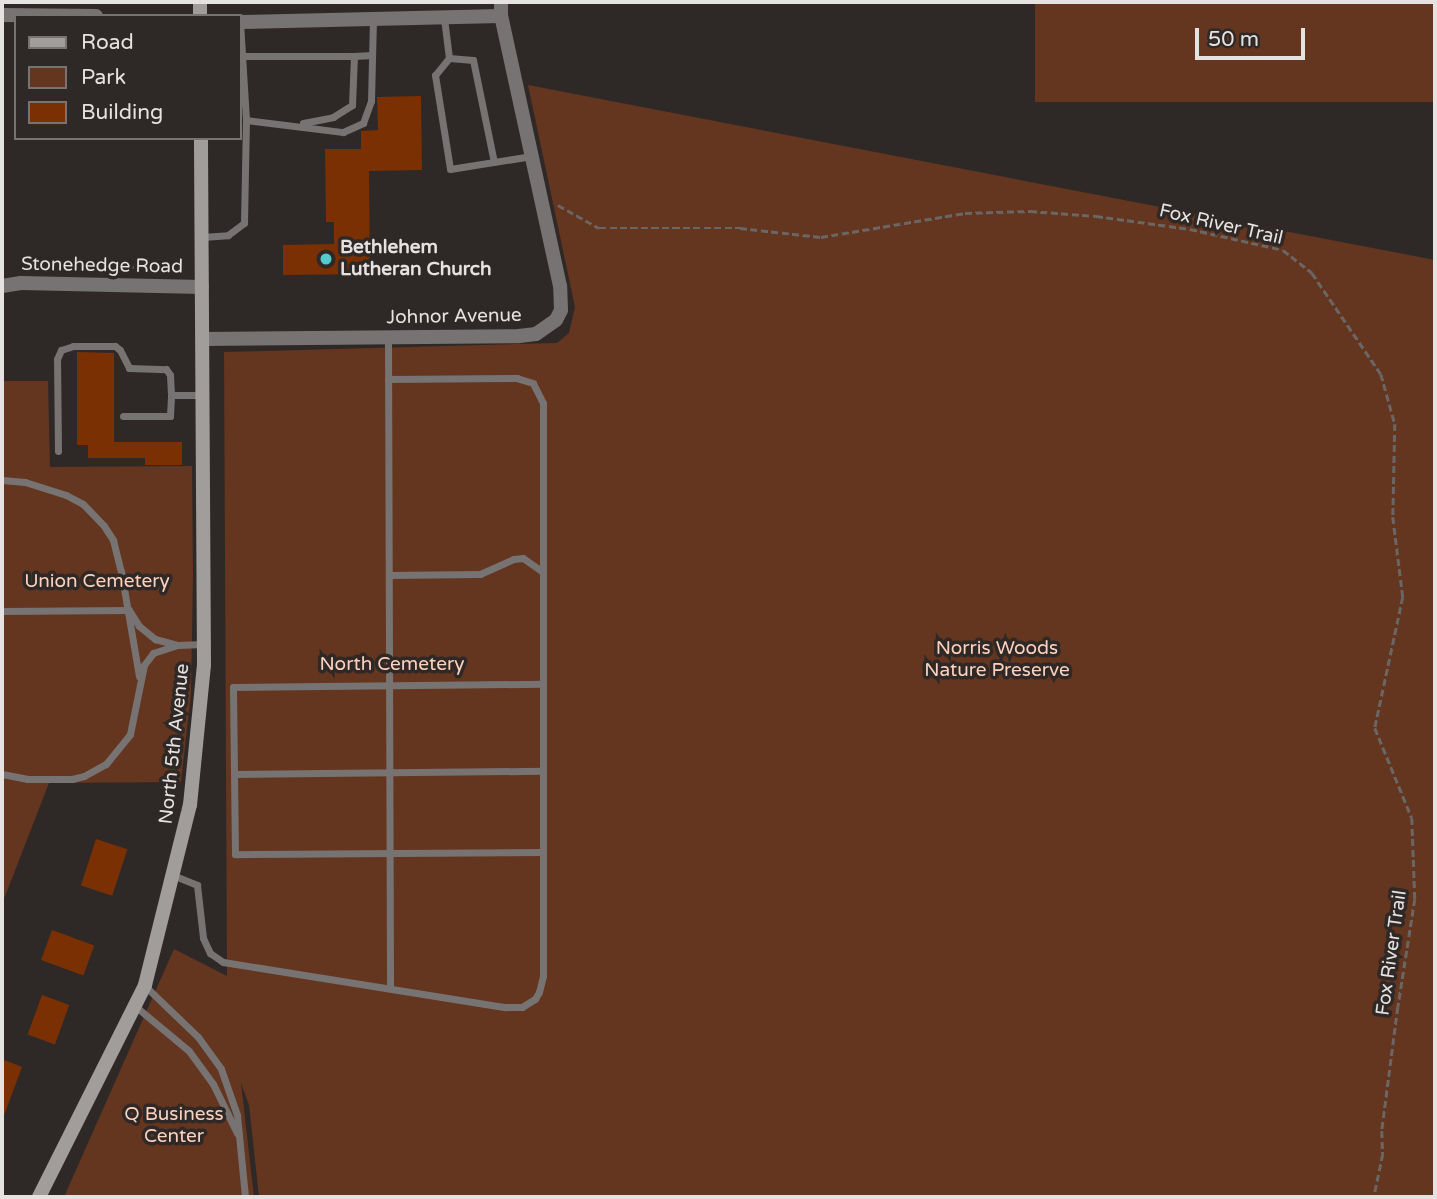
<!DOCTYPE html>
<html>
<head>
<meta charset="utf-8">
<style>
  body { margin:0 }
  #map { position:relative; width:1437px; height:1199px; overflow:hidden; background:#2e2927; font-family:"Varela Round",sans-serif }
  div>[style] { position:absolute }
  .green>* { inset:0; background:#64351f; transform-origin:0 0 }
  .building>* { inset:0; background:#7a3002; transform-origin:0 0 }
  .path>* { height:2.5px; margin-top:-1.25px; transform-origin:0; background:repeating-linear-gradient(90deg,#6a6664 0 7px,transparent 0 10.5px) }
  .service>* { height:7px; margin:-3.5px; padding:0 3.5px; transform-origin:3.5px; border-radius:3.5px; background:#767372 }
  .minor>* { height:14px; margin:-7px; padding:0 7px; transform-origin:7px; border-radius:7px; background:#767372 }
  .secondary>* { height:14px; margin:-7px; padding:0 7px; transform-origin:7px; border-radius:7px; background:#a19d9b }
  .dots>* { width:19px; height:19px; translate:-50% -50%; box-sizing:border-box; border:4px solid #2e2927; border-radius:50% }
  span { translate:-50% -50%; white-space:nowrap; text-align:center; line-height:1.15; -webkit-text-stroke:7px #2e2927; paint-order:stroke }
  .street-label { font-size:19px; color:#e5e2e1 }
  .poi-label { font-size:19px; color:#e5e2e1; font-weight:700 }
  .left { translate:0 -50%; text-align:left }
  .park-label { font-size:19px; color:#fed1bd }
  .frame { position:absolute; inset:0; border:4px solid #e5e2e1; pointer-events:none }
  .legend { position:absolute; left:14px; top:14px; width:228px; height:126px; box-sizing:border-box; background:#2e2927; border:2px solid #777371; margin:0; padding:9px 12px; list-style:none; font-size:21px; color:#e5e2e1 }
  .legend li { display:flex; align-items:center; gap:14px; height:35px }
  .legend b { width:35px; border:2px solid #777371 }
  .scale { position:absolute; left:1195px; top:28px; width:110px; height:32px; box-sizing:border-box; border:4px solid #e5e2e1; border-top:0; padding-left:9px; font-size:21px; line-height:24px; white-space:nowrap; color:#e5e2e1; -webkit-text-stroke:5px #2e2927; paint-order:stroke }
</style>
</head>
<body>
<div id="map">
  <div class="green">
    <div style="left:1035px;top:2px;width:400px;height:100px"></div>
    <div style="clip-path:polygon(528px 85px,1435px 260px,1435px 1197px,259px 1197px,249px 1105px,241px 1083px,254px 1197px,64px 1197px,174px 949px,227px 976px,224px 352px,557px 343px,569px 333px,575px 307px)"></div>
    <div style="clip-path:polygon(2px 381px,48px 381px,50px 467px,192px 466px,193px 575px,191px 694px,181px 782px,49px 783px,2px 904px)"></div>
  </div>
  <div class="building">
    <div style="clip-path:polygon(421px 96px,422px 170px,369px 171px,370px 274px,283px 275px,283px 245px,334px 244px,334px 222px,326px 222px,325px 149px,361px 149px,361px 131px,378px 130px,377px 97px)"></div>
    <div style="clip-path:polygon(77px 352px,114px 353px,114px 442px,182px 442px,182px 465px,145px 465px,145px 458px,88px 458px,88px 445px,77px 445px)"></div>
    <div style="left:96px;top:839px;width:33px;height:49px;rotate:18deg"></div>
    <div style="left:52px;top:930px;width:45px;height:32px;rotate:20deg"></div>
    <div style="left:42px;top:995px;width:29px;height:42px;rotate:20deg"></div>
    <div style="clip-path:polygon(2px 1059px,22px 1067px,3px 1118px,2px 1118px)"></div>
  </div>
  <div class="path">
    <div style="left:558px;top:205px;width:47px;rotate:29.3deg"></div>
    <div style="left:599px;top:228px;width:141px"></div>
    <div style="left:740px;top:228px;width:81px;rotate:6.3deg"></div>
    <div style="left:821px;top:237px;width:146px;rotate:-9.5deg"></div>
    <div style="left:965px;top:213px;width:65px;rotate:-1.8deg"></div>
    <div style="left:1030px;top:211px;width:66px;rotate:4.3deg"></div>
    <div style="left:1096px;top:216px;width:95px;rotate:7.9deg"></div>
    <div style="left:1190px;top:229px;width:95px;rotate:12.7deg"></div>
    <div style="left:1283px;top:250px;width:37px;rotate:38deg"></div>
    <div style="left:1312px;top:273px;width:122px;rotate:55.7deg"></div>
    <div style="left:1381px;top:374px;width:52px;rotate:74.4deg"></div>
    <div style="left:1395px;top:424px;width:93px;rotate:91.2deg"></div>
    <div style="left:1393px;top:517px;width:81px;rotate:82.9deg"></div>
    <div style="left:1403px;top:597px;width:134px;rotate:102.1deg"></div>
    <div style="left:1375px;top:728px;width:97px;rotate:67.7deg"></div>
    <div style="left:1412px;top:818px;width:81px;rotate:87.9deg"></div>
    <div style="left:1415px;top:899px;width:109px;rotate:98.9deg"></div>
    <div style="left:1398px;top:1007px;width:125px;rotate:97.4deg"></div>
    <div style="left:1382px;top:1131px;width:23px;rotate:88deg"></div>
    <div style="left:1383px;top:1154px;width:44px;rotate:101.8deg"></div>
    <div style="left:68px;top:268px;width:115px;rotate:-1deg"></div>
  </div>
  <div class="service">
    <div style="left:444px;top:18px;width:40px;rotate:82.9deg"></div>
    <div style="left:449px;top:58px;width:22px;rotate:129deg"></div>
    <div style="left:435px;top:75px;width:95px;rotate:80.9deg"></div>
    <div style="left:450px;top:169px;width:83px;rotate:-9deg"></div>
    <div style="left:242px;top:56px;width:112px"></div>
    <div style="left:449px;top:58px;width:24px;rotate:5deg"></div>
    <div style="left:473px;top:60px;width:104px;rotate:78.4deg"></div>
    <div style="left:246px;top:120px;width:98px;rotate:7.1deg"></div>
    <div style="left:343px;top:132px;width:22px;rotate:-24deg"></div>
    <div style="left:363px;top:123px;width:23px;rotate:-70deg"></div>
    <div style="left:371px;top:101px;width:82px;rotate:-88.6deg"></div>
    <div style="left:303px;top:123px;width:31px;rotate:-11deg"></div>
    <div style="left:333px;top:117px;width:22px;rotate:-32deg"></div>
    <div style="left:352px;top:105px;width:49px;rotate:-87.7deg"></div>
    <div style="left:354px;top:56px;width:18px;rotate:-3deg"></div>
    <div style="left:202px;top:237px;width:26px;rotate:-4deg"></div>
    <div style="left:228px;top:235px;width:20px;rotate:-37deg"></div>
    <div style="left:244px;top:223px;width:103px;rotate:-88.9deg"></div>
    <div style="left:246px;top:120px;width:98px;rotate:-93.5deg"></div>
    <div style="left:388px;top:338px;width:650px;rotate:89.82deg"></div>
    <div style="left:123px;top:416px;width:47px"></div>
    <div style="left:170px;top:416px;width:21px;rotate:-87deg"></div>
    <div style="left:58px;top:451px;width:92px;rotate:-90.6deg"></div>
    <div style="left:57px;top:359px;width:10px;rotate:-66deg"></div>
    <div style="left:61px;top:350px;width:13px;rotate:-18deg"></div>
    <div style="left:73px;top:346px;width:42px"></div>
    <div style="left:115px;top:346px;width:6px;rotate:39deg"></div>
    <div style="left:120px;top:350px;width:20px;rotate:63deg"></div>
    <div style="left:129px;top:368px;width:37px;rotate:2deg"></div>
    <div style="left:166px;top:369px;width:7px;rotate:56deg"></div>
    <div style="left:170px;top:375px;width:20px;rotate:87deg"></div>
    <div style="left:171px;top:395px;width:32px"></div>
    <div style="left:2px;top:480px;width:23px;rotate:5deg"></div>
    <div style="left:25px;top:482px;width:43px;rotate:17.6deg"></div>
    <div style="left:66px;top:495px;width:19px;rotate:28deg"></div>
    <div style="left:83px;top:504px;width:30px;rotate:46deg"></div>
    <div style="left:104px;top:526px;width:17px;rotate:57deg"></div>
    <div style="left:113px;top:540px;width:32px;rotate:76deg"></div>
    <div style="left:121px;top:571px;width:107px;rotate:80.3deg"></div>
    <div style="left:389px;top:575px;width:91px;rotate:-0.6deg"></div>
    <div style="left:480px;top:574px;width:36px;rotate:-24deg"></div>
    <div style="left:513px;top:559px;width:10px;rotate:-6deg"></div>
    <div style="left:523px;top:558px;width:24px;rotate:35deg"></div>
    <div style="left:2px;top:611px;width:127px;rotate:-0.5deg"></div>
    <div style="left:129px;top:610px;width:19px;rotate:58deg"></div>
    <div style="left:139px;top:626px;width:21px;rotate:39deg"></div>
    <div style="left:155px;top:639px;width:23px;rotate:15deg"></div>
    <div style="left:177px;top:645px;width:27px;rotate:-2deg"></div>
    <div style="left:2px;top:774px;width:25px;rotate:11deg"></div>
    <div style="left:27px;top:779px;width:45px"></div>
    <div style="left:72px;top:779px;width:12px;rotate:-14deg"></div>
    <div style="left:84px;top:776px;width:25px;rotate:-29deg"></div>
    <div style="left:106px;top:764px;width:38px;rotate:-51deg"></div>
    <div style="left:130px;top:734px;width:70px;rotate:-78.5deg"></div>
    <div style="left:144px;top:665px;width:15px;rotate:-53deg"></div>
    <div style="left:153px;top:653px;width:25px;rotate:-18deg"></div>
    <div style="left:234px;top:774px;width:309px;rotate:-0.6deg"></div>
    <div style="left:543px;top:852px;width:308px;rotate:179.6deg"></div>
    <div style="left:235px;top:854px;width:167px;rotate:-90.7deg"></div>
    <div style="left:233px;top:687px;width:310px;rotate:-0.6deg"></div>
    <div style="left:175px;top:876px;width:24px;rotate:22deg"></div>
    <div style="left:197px;top:885px;width:53px;rotate:83.5deg"></div>
    <div style="left:203px;top:938px;width:17px;rotate:65deg"></div>
    <div style="left:210px;top:953px;width:16px;rotate:35deg"></div>
    <div style="left:223px;top:962px;width:286px;rotate:9.1deg"></div>
    <div style="left:505px;top:1007px;width:17px"></div>
    <div style="left:522px;top:1007px;width:15px;rotate:-32deg"></div>
    <div style="left:535px;top:999px;width:8px;rotate:-60deg"></div>
    <div style="left:539px;top:992px;width:16px;rotate:-76deg"></div>
    <div style="left:543px;top:976px;width:573px;rotate:-90deg"></div>
    <div style="left:543px;top:403px;width:22px;rotate:-117deg"></div>
    <div style="left:533px;top:383px;width:17px;rotate:-163deg"></div>
    <div style="left:517px;top:378px;width:129px;rotate:179.6deg"></div>
    <div style="left:145px;top:986px;width:74px;rotate:43.9deg"></div>
    <div style="left:198px;top:1037px;width:39px;rotate:54deg"></div>
    <div style="left:221px;top:1069px;width:49px;rotate:70.8deg"></div>
    <div style="left:237px;top:1115px;width:82px;rotate:84.4deg"></div>
    <div style="left:135px;top:1006px;width:70px;rotate:39.8deg"></div>
    <div style="left:189px;top:1051px;width:41px;rotate:54deg"></div>
    <div style="left:213px;top:1084px;width:55px;rotate:63.9deg"></div>
  </div>
  <div class="minor">
    <div style="left:2px;top:15px;width:94px;rotate:0.6deg"></div>
    <div style="left:240px;top:22px;width:261px;rotate:-1.3deg"></div>
    <div style="left:2px;top:286px;width:19px;rotate:-9deg"></div>
    <div style="left:21px;top:283px;width:181px;rotate:1.3deg"></div>
    <div style="left:204px;top:339px;width:315px;rotate:-0.5deg"></div>
    <div style="left:519px;top:336px;width:17px;rotate:-7deg"></div>
    <div style="left:536px;top:334px;width:24px;rotate:-35deg"></div>
    <div style="left:556px;top:320px;width:11px;rotate:-63deg"></div>
    <div style="left:561px;top:310px;width:24px;rotate:-92deg"></div>
    <div style="left:560px;top:286px;width:276px;rotate:-102.3deg"></div>
    <div style="left:501px;top:16px;width:14px;rotate:-90deg"></div>
  </div>
  <div class="secondary">
    <div style="left:200px;top:16px;width:14px;rotate:-90deg"></div>
    <div style="left:39px;top:1197px;width:237px;rotate:-63.4deg"></div>
    <div style="left:145px;top:985px;width:186px;rotate:-76deg"></div>
    <div style="left:190px;top:805px;width:141px;rotate:-84.3deg"></div>
    <div style="left:204px;top:665px;width:527px;rotate:-90.33deg"></div>
  </div>
  <div class="dots">
    <div style="left:326px;top:259px;background:#52cdcd"></div>
  </div>
  <div class="street-label">
    <span style="left:1221px;top:225px;rotate:13deg">Fox River Trail</span>
    <span style="left:102px;top:266px;rotate:1deg">Stonehedge Road</span>
    <span style="left:454px;top:317px;rotate:-1deg">Johnor Avenue</span>
    <span style="left:175px;top:744px;rotate:-84deg">North 5th Avenue</span>
    <span style="left:1392px;top:953px;rotate:-82deg">Fox River Trail</span>
  </div>
  <div class="poi-label">
    <span class="left" style="left:340px;top:259px">Bethlehem<br>Lutheran Church</span>
  </div>
  <div class="park-label">
    <span style="left:97px;top:582px">Union Cemetery</span>
    <span style="left:997px;top:660px">Norris Woods<br>Nature Preserve</span>
    <span style="left:392px;top:665px">North Cemetery</span>
    <span style="left:174px;top:1126px">Q Business<br>Center</span>
  </div>
  <div class="frame"></div>
  <ul class="legend">
  <li><b style="height:9px;background:#a19d9b"></b>Road</li>
  <li><b style="height:19px;background:#64351f"></b>Park</li>
  <li><b style="height:19px;background:#7a3002"></b>Building</li>
  </ul>
  <div class="scale">50 m</div>
</div>
</body>
</html>
